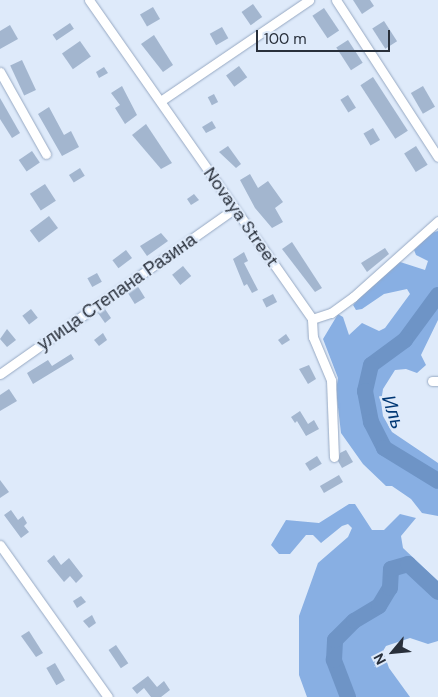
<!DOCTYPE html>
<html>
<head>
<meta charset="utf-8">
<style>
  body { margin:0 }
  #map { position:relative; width:438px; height:697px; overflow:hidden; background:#deeafa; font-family:"DM Sans",sans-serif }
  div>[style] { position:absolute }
  .forest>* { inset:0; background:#88afe3 }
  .river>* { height:16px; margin:-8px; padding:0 8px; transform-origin:8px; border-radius:8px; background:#6e94c6 }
  .building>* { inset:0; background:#a3b6cf; transform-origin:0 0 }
  .roads { filter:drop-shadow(0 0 1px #97a9c3) drop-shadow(0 0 1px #97a9c3) }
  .street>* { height:9px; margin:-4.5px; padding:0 4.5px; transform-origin:4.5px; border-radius:4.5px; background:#fff }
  span { translate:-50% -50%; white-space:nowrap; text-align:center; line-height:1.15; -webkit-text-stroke:4.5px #deeafa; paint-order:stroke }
  .street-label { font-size:18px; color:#29303b }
  .water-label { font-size:19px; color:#013875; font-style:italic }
  .north { position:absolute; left:368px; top:627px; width:50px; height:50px; -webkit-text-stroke:4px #deeafa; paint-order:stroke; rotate:242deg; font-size:14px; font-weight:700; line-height:20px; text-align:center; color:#29303b }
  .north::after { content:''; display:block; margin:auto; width:18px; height:22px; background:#29303b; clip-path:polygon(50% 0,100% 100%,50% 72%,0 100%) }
  .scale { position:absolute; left:256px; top:30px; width:134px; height:22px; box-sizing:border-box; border:2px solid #29303b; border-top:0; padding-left:6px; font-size:15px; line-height:18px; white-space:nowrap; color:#29303b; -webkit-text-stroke:4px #deeafa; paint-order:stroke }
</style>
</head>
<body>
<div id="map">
  <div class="forest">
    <div style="clip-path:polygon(438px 231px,438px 320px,421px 355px,426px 365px,417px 373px,406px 369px,395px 370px,383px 389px,381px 402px,383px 416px,392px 432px,438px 463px,438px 516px,422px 513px,411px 499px,392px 486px,386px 486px,363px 464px,341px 433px,336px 390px,338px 378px,323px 339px,338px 314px,343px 317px,349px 335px,362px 323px,379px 331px,385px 328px,410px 294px,407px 289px,384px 294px,362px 309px,356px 310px,353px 305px,394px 260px,425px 270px,428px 261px,416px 255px,414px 250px,431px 233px)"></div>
    <div style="clip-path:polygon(349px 504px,355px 504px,372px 530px,384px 530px,400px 514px,416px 518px,401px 536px,403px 548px,438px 581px,438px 641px,428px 644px,410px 638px,386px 646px,383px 651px,389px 668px,410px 697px,307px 697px,299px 675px,299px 616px,318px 563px,348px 537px,352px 528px,348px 524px,342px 526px,321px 543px,313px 535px,306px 535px,290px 554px,279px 554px,271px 545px,286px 520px,319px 523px)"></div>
  </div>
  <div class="river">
    <div style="left:438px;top:295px;width:56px;rotate:126.3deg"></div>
    <div style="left:405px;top:340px;width:42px;rotate:143.7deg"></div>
    <div style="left:371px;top:365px;width:27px;rotate:103deg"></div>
    <div style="left:365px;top:391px;width:32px;rotate:79deg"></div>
    <div style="left:371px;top:422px;width:29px;rotate:63deg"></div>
    <div style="left:384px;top:448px;width:63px;rotate:31.4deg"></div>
    <div style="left:348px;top:697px;width:40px;rotate:-111deg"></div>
    <div style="left:334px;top:660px;width:20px;rotate:-87deg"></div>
    <div style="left:335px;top:640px;width:27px;rotate:-45deg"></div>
    <div style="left:354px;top:621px;width:29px;rotate:-31deg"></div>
    <div style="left:379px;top:606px;width:21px;rotate:-59deg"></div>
    <div style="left:390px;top:588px;width:19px;rotate:-87deg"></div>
    <div style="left:391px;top:569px;width:18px;rotate:-16deg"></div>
    <div style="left:408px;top:564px;width:41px;rotate:43deg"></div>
  </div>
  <div class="building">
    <div style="clip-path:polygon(353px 0,370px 0,374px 6px,362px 14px)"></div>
    <div style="left:253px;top:4px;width:16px;height:14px;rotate:55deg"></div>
    <div style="left:153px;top:7px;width:14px;height:15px;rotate:60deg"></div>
    <div style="left:324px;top:8px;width:27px;height:14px;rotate:56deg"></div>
    <div style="left:384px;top:21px;width:24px;height:14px;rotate:57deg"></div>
    <div style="left:70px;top:23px;width:7px;height:21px;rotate:56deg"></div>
    <div style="clip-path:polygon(10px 25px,18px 39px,0 49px,0 31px)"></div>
    <div style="left:222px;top:27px;width:13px;height:14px;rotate:61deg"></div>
    <div style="clip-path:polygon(154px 35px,173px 65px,163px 72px,141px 44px)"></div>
    <div style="left:348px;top:40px;width:27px;height:14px;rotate:57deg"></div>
    <div style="left:80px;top:41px;width:19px;height:22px;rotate:55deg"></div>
    <div style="left:22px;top:60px;width:33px;height:13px;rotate:65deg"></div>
    <div style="left:239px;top:66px;width:14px;height:16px;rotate:54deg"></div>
    <div style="clip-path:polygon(104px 67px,108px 73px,99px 78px,96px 72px)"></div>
    <div style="left:373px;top:77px;width:64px;height:15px;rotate:57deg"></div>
    <div style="clip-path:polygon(122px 86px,137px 115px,125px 124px,115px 108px,120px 105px,111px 93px)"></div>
    <div style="left:423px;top:86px;width:24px;height:14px;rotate:60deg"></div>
    <div style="left:214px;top:94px;width:9px;height:7px;rotate:63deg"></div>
    <div style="left:348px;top:95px;width:15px;height:9px;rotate:58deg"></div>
    <div style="clip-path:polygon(0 98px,20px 133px,12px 138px,0 119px)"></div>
    <div style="clip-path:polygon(49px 107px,64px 135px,71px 131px,79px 147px,62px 156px,38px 114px)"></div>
    <div style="clip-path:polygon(212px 121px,216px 128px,206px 133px,202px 127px)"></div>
    <div style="clip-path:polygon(146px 124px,172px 163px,161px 169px,132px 135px)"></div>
    <div style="left:373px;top:128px;width:14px;height:11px;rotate:60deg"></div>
    <div style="clip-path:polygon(228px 146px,241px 164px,236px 168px,219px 152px)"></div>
    <div style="left:416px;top:146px;width:22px;height:14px;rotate:58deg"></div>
    <div style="left:32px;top:151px;width:14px;height:16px;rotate:56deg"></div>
    <div style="left:80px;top:168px;width:9px;height:13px;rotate:58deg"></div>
    <div style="clip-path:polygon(250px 174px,258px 188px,268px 181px,283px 202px,275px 208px,283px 222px,272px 228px,255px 208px,240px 180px)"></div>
    <div style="left:45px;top:184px;width:20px;height:18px;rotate:57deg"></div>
    <div style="clip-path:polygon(194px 194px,199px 200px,191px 205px,187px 199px)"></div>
    <div style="left:49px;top:216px;width:15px;height:24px;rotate:53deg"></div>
    <div style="clip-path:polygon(161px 233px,168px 241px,147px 256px,140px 246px)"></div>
    <div style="clip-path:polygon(292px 242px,322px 288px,315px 292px,282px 249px)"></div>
    <div style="clip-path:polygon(385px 248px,389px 254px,367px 272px,361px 263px)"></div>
    <div style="left:126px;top:250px;width:10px;height:17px;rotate:53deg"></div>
    <div style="clip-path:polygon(244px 252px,248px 261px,244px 263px,258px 290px,252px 293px,247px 284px,244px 286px,233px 259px)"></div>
    <div style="left:183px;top:266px;width:13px;height:14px;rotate:51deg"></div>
    <div style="left:97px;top:273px;width:10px;height:11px;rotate:61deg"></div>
    <div style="left:137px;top:285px;width:15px;height:12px;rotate:58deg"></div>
    <div style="left:273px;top:294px;width:9px;height:12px;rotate:63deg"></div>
    <div style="left:31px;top:309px;width:11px;height:11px;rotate:52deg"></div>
    <div style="clip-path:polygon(105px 309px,111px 318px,105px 323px,98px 313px)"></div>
    <div style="clip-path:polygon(7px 329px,16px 340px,7px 347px,0 339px)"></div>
    <div style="clip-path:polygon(103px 333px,107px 340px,99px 346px,94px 340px)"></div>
    <div style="clip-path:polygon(286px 334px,290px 340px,282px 345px,278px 340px)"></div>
    <div style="clip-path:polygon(71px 354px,74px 359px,33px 384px,27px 373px,48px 360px,52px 366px)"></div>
    <div style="clip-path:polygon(309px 365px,316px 379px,308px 384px,299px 369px)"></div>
    <div style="clip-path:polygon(9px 389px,17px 401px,0 411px,0 395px)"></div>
    <div style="clip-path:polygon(300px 411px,308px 424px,314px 420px,319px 429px,306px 436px,297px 421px,295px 423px,291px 417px)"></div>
    <div style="clip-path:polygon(346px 450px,353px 462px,342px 468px,338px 461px,340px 453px)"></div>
    <div style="left:317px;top:456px;width:9px;height:14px;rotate:58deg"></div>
    <div style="left:339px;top:475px;width:8px;height:22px;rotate:60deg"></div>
    <div style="clip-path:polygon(0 480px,9px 492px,0 498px)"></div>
    <div style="clip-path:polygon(11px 510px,18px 520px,23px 516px,27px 523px,24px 526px,29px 532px,21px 538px,4px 515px)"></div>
    <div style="clip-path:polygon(54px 555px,61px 565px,69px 558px,83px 576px,76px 583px,70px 576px,64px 582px,47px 561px)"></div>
    <div style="clip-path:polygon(81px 596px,86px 602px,77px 608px,73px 601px)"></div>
    <div style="clip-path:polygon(92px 615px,96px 623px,89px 628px,83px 621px)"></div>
    <div style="clip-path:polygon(29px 631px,43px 653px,36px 657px,21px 636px)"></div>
    <div style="left:116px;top:645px;width:22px;height:9px;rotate:56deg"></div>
    <div style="left:55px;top:663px;width:20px;height:10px;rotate:60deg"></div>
    <div style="clip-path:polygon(148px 676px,157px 687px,164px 681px,170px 690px,161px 697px,151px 697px,144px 688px,137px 694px,132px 688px)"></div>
  </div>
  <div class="roads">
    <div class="street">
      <div style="left:89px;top:0;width:389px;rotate:55deg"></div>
      <div style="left:312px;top:319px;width:18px;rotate:87deg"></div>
      <div style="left:313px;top:337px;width:47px;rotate:67.3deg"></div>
      <div style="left:331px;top:380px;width:77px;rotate:87.8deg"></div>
      <div style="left:336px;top:0;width:187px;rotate:57deg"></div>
      <div style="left:0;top:72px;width:94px;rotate:60.7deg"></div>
      <div style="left:162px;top:100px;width:178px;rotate:-34.2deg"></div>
      <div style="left:312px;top:319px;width:20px;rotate:-18deg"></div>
      <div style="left:331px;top:313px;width:27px;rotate:-36deg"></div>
      <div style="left:353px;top:297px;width:114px;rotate:-41.8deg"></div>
      <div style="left:0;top:374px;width:286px;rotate:-35.2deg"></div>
      <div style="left:432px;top:381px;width:6px"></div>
      <div style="left:0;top:545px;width:186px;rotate:54.6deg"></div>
    </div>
  </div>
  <div class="street-label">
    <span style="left:241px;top:217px;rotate:55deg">Novaya Street</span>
    <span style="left:117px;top:292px;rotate:-35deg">улица Степана Разина</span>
  </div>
  <div class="water-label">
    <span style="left:393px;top:412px;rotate:71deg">Иль</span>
  </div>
  <div class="north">N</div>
  <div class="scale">100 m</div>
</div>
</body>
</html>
